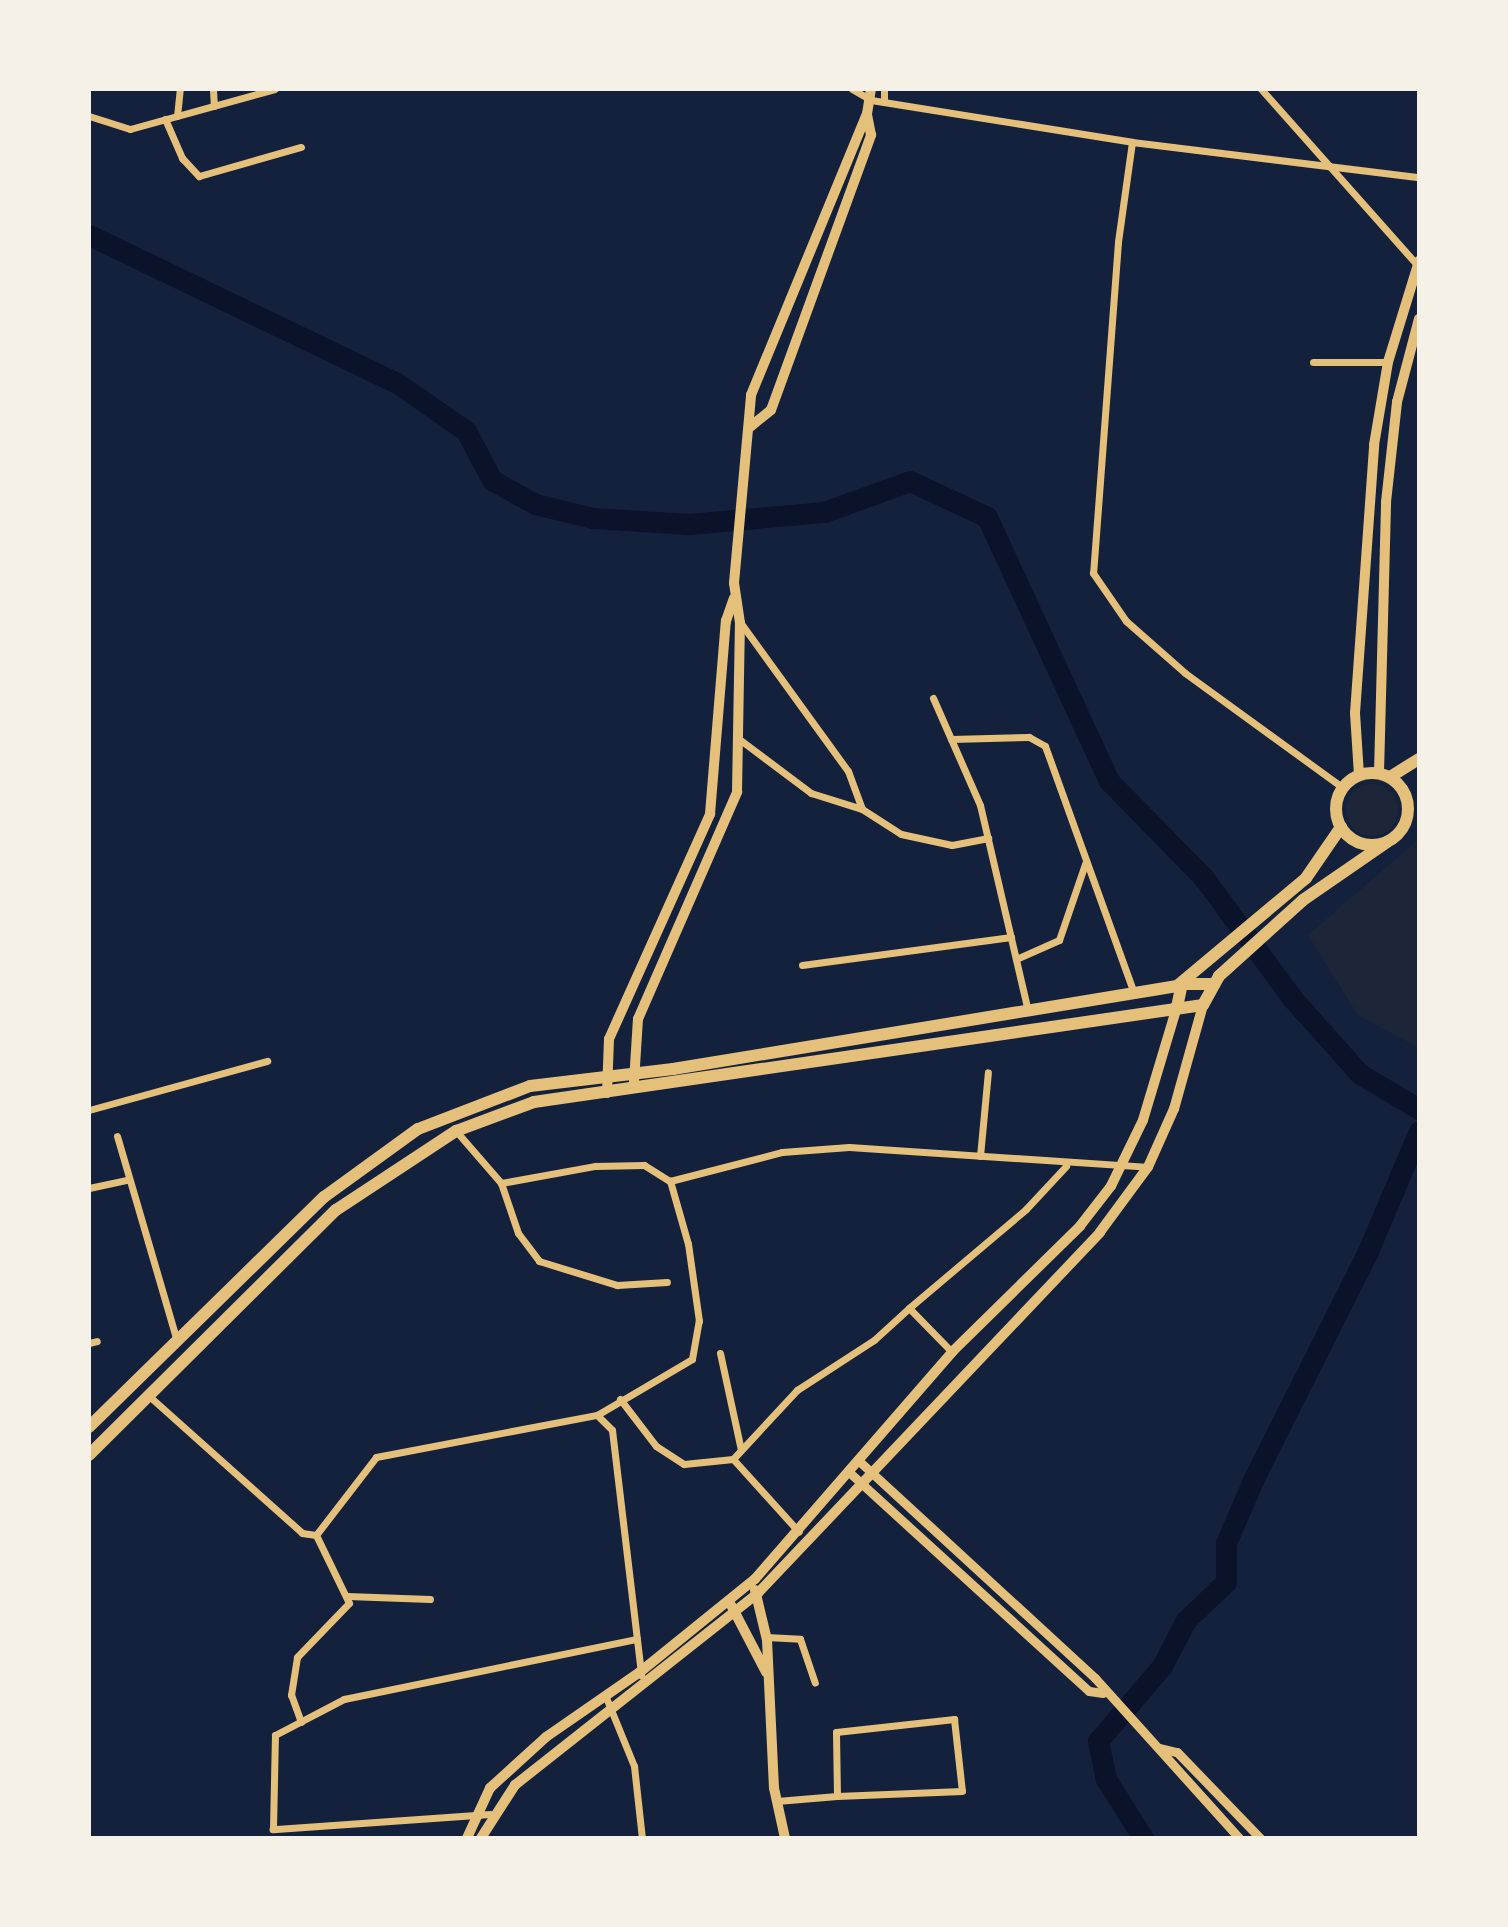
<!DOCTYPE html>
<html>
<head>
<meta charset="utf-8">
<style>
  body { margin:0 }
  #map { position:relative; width:1508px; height:1927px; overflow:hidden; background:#14213d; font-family:"Asap Condensed",sans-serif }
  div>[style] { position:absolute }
  .green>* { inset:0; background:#1d2539 }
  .round { border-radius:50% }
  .river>* { height:21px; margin:-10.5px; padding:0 10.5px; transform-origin:10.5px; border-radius:10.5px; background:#0b132b }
  .minor>* { height:7px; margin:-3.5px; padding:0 3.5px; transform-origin:3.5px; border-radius:3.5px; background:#e5c07b }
  .tertiary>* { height:9px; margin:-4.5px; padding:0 4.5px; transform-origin:4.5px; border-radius:4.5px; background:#e5c07b }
  .secondary>* { height:10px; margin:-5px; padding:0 5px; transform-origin:5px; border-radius:5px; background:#e5c07b }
  .primary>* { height:10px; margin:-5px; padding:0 5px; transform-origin:5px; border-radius:5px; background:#e5c07b }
  .trunk>* { height:12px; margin:-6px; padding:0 6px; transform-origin:6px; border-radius:6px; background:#e5c07b }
  .trunk>.ring { margin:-6px; padding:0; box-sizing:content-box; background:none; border:12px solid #e5c07b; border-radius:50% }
  span { translate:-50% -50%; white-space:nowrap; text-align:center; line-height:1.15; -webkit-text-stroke:7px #f6f1e7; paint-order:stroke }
  .frame { position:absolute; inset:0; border:91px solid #f6f1e7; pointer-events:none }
</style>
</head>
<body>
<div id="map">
  <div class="green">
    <div class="round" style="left:1346px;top:784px;width:52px;height:52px"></div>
    <div style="clip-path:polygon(1419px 839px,1419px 1048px,1358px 1015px,1308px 935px)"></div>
  </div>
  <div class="river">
    <div style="left:89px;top:235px;width:342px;rotate:25.7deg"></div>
    <div style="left:397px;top:383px;width:84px;rotate:34.8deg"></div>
    <div style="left:466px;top:431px;width:55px;rotate:62deg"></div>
    <div style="left:492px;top:480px;width:49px;rotate:29.2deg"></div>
    <div style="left:535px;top:504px;width:60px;rotate:13.6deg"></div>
    <div style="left:593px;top:518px;width:96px;rotate:3.6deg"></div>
    <div style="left:689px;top:524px;width:136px;rotate:-5.1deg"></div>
    <div style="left:824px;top:512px;width:91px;rotate:-19.8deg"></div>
    <div style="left:910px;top:481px;width:85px;rotate:25.1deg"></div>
    <div style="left:987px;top:517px;width:291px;rotate:65.2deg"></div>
    <div style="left:1109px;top:781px;width:136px;rotate:45.6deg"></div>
    <div style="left:1204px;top:878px;width:149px;rotate:53.7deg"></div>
    <div style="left:1292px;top:998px;width:102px;rotate:48.2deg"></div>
    <div style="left:1360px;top:1074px;width:69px;rotate:30.7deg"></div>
    <div style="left:1143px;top:1838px;width:70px;rotate:-122.1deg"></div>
    <div style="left:1106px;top:1779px;width:39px;rotate:-102deg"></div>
    <div style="left:1098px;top:1741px;width:99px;rotate:-49.5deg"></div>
    <div style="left:1162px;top:1666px;width:52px;rotate:-62.4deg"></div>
    <div style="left:1186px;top:1620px;width:55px;rotate:-43.5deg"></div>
    <div style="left:1226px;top:1582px;width:39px;rotate:-90deg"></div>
    <div style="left:1226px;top:1543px;width:71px;rotate:-66.7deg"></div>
    <div style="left:1254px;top:1478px;width:254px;rotate:-63.3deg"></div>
    <div style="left:1368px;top:1251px;width:130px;rotate:-67deg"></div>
  </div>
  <div class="minor">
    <div style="left:213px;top:89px;width:17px;rotate:87deg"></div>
    <div style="left:852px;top:89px;width:22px;rotate:30deg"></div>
    <div style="left:871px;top:100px;width:264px;rotate:9.1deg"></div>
    <div style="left:1132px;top:142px;width:289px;rotate:7deg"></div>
    <div style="left:1261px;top:89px;width:235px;rotate:48.4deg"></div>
    <div style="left:884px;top:102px;width:13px;rotate:-90deg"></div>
    <div style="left:89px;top:116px;width:43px;rotate:17.6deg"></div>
    <div style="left:130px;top:129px;width:150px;rotate:-15.4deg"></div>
    <div style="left:177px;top:116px;width:27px;rotate:-84deg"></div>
    <div style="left:165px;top:119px;width:43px;rotate:66.4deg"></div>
    <div style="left:182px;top:158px;width:25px;rotate:47deg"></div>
    <div style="left:199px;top:176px;width:106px;rotate:-15.9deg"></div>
    <div style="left:1132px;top:142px;width:101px;rotate:98deg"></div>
    <div style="left:1118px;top:242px;width:332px;rotate:94.3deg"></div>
    <div style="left:1093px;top:573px;width:58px;rotate:55.5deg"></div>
    <div style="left:1126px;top:621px;width:79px;rotate:41.4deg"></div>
    <div style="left:1185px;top:673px;width:195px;rotate:36deg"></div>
    <div style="left:1313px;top:362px;width:75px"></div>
    <div style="left:740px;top:622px;width:184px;rotate:54.1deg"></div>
    <div style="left:848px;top:771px;width:40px;rotate:69.8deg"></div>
    <div style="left:862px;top:809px;width:46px;rotate:32.7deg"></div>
    <div style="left:901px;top:834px;width:52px;rotate:12.2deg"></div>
    <div style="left:952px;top:845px;width:37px;rotate:-11deg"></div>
    <div style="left:933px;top:698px;width:117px;rotate:66.3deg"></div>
    <div style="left:980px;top:805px;width:212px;rotate:76.9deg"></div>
    <div style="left:739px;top:739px;width:90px;rotate:36.9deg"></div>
    <div style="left:811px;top:793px;width:53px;rotate:17.4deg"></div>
    <div style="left:951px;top:739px;width:78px;rotate:-1.5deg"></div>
    <div style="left:1029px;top:737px;width:18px;rotate:29deg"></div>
    <div style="left:1045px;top:746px;width:263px;rotate:70.2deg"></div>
    <div style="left:1016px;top:959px;width:47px;rotate:-23.8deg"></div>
    <div style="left:1059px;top:940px;width:83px;rotate:-71.1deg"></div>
    <div style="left:802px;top:965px;width:211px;rotate:-7.6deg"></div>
    <div style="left:89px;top:1110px;width:185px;rotate:-15.4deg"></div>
    <div style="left:456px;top:1131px;width:69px;rotate:49.1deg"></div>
    <div style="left:501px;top:1183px;width:96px;rotate:-10.3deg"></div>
    <div style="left:595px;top:1166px;width:49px;rotate:-1.2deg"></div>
    <div style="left:644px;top:1165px;width:31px;rotate:32deg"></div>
    <div style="left:670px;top:1181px;width:116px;rotate:-14.5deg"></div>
    <div style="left:782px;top:1152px;width:67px;rotate:-4.3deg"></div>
    <div style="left:849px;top:1147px;width:300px;rotate:3.8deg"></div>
    <div style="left:117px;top:1136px;width:214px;rotate:73.7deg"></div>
    <div style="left:980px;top:1156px;width:84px;rotate:-84.6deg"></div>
    <div style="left:501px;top:1183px;width:53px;rotate:71.2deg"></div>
    <div style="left:518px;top:1233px;width:35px;rotate:53deg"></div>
    <div style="left:539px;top:1261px;width:82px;rotate:17.1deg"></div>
    <div style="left:617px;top:1285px;width:50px;rotate:-3.4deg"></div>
    <div style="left:89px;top:1188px;width:40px;rotate:-12deg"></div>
    <div style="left:909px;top:1308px;width:153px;rotate:-40.2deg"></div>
    <div style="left:1026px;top:1209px;width:59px;rotate:-47.1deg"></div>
    <div style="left:89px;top:1343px;width:8px;rotate:-14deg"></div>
    <div style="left:720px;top:1353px;width:99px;rotate:77.8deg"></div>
    <div style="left:149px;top:1396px;width:205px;rotate:41.8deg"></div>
    <div style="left:302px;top:1533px;width:14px;rotate:8deg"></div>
    <div style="left:316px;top:1535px;width:98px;rotate:-52.4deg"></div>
    <div style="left:376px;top:1457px;width:225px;rotate:-10.8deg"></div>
    <div style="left:597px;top:1415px;width:21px;rotate:45deg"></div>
    <div style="left:612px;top:1430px;width:247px;rotate:83.2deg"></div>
    <div style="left:620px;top:1399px;width:59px;rotate:52.5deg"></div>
    <div style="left:656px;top:1446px;width:33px;rotate:33deg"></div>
    <div style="left:684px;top:1464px;width:49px;rotate:-5.8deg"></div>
    <div style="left:733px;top:1459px;width:94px;rotate:-47.2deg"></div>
    <div style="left:797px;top:1390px;width:92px;rotate:-33deg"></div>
    <div style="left:874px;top:1340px;width:47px;rotate:-42.4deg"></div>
    <div style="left:909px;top:1308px;width:62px;rotate:45.7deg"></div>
    <div style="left:597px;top:1415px;width:110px;rotate:-30.5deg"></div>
    <div style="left:692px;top:1359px;width:39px;rotate:-80deg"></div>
    <div style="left:699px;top:1321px;width:78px;rotate:-98.1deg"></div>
    <div style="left:688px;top:1244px;width:66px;rotate:-105.9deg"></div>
    <div style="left:733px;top:1459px;width:98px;rotate:47.9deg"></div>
    <div style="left:347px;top:1596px;width:83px;rotate:2.1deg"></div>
    <div style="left:766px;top:1637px;width:34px;rotate:3deg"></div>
    <div style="left:800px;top:1639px;width:46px;rotate:71.2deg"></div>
    <div style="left:605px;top:1695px;width:77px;rotate:67.8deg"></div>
    <div style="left:634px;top:1766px;width:72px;rotate:83.7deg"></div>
    <div style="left:301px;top:1722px;width:29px;rotate:-110deg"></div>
    <div style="left:291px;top:1695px;width:38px;rotate:-81deg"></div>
    <div style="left:297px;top:1657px;width:75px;rotate:-46.1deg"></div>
    <div style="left:349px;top:1603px;width:76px;rotate:-115.9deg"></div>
    <div style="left:777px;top:1801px;width:60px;rotate:-4.8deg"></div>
    <div style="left:837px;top:1796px;width:64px;rotate:-90.9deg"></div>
    <div style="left:836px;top:1732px;width:119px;rotate:-6.3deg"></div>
    <div style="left:954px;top:1719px;width:72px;rotate:83.7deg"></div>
    <div style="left:962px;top:1791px;width:125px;rotate:177.7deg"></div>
    <div style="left:490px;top:1814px;width:218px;rotate:176deg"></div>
    <div style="left:273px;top:1829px;width:94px;rotate:-88.8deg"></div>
    <div style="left:275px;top:1735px;width:78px;rotate:-27.6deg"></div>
    <div style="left:344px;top:1699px;width:299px;rotate:-11.6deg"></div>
  </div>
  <div class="tertiary">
    <div style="left:859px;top:1461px;width:321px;rotate:42.6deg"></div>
    <div style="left:1095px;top:1678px;width:215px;rotate:48deg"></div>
    <div style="left:850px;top:1473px;width:323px;rotate:42.4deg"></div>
    <div style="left:1089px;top:1691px;width:14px;rotate:8deg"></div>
    <div style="left:1159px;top:1748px;width:18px;rotate:13deg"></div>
    <div style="left:1177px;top:1752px;width:120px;rotate:46deg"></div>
  </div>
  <div class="secondary">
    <div style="left:1379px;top:773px;width:271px;rotate:-88.5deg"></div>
    <div style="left:1386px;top:502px;width:101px;rotate:-83.7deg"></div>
    <div style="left:1397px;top:402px;width:86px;rotate:-75.2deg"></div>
    <div style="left:1359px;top:775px;width:62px;rotate:-93.7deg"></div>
    <div style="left:1355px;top:713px;width:269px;rotate:-85.9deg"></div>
    <div style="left:1374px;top:445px;width:84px;rotate:-80.4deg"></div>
    <div style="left:1388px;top:362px;width:106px;rotate:-72.9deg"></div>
    <div style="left:755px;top:1590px;width:51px;rotate:76.5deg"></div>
    <div style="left:767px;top:1640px;width:148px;rotate:87.3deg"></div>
    <div style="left:774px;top:1788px;width:51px;rotate:77.6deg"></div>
    <div style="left:731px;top:1605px;width:76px;rotate:62.4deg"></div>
  </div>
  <div class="primary">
    <div style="left:750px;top:427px;width:27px;rotate:-39deg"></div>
    <div style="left:771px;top:410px;width:293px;rotate:-70deg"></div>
    <div style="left:871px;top:135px;width:21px;rotate:-101deg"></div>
    <div style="left:634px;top:1082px;width:63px;rotate:-86.4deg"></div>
    <div style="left:638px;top:1019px;width:248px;rotate:-66.4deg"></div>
    <div style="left:737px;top:792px;width:169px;rotate:-89deg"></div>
    <div style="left:740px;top:623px;width:40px;rotate:-98.5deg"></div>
    <div style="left:734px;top:583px;width:189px;rotate:-84.8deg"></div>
    <div style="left:751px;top:395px;width:304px;rotate:-67.6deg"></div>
    <div style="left:867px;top:114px;width:25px;rotate:-81deg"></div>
    <div style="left:607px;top:1093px;width:54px;rotate:-87.9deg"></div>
    <div style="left:609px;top:1039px;width:247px;rotate:-65.8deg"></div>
    <div style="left:710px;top:814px;width:194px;rotate:-85.3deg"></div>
    <div style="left:726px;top:621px;width:24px;rotate:-71deg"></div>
    <div style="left:467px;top:1838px;width:55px;rotate:-65.3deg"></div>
    <div style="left:490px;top:1788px;width:76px;rotate:-42.3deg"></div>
    <div style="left:546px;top:1737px;width:114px;rotate:-34.7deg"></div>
    <div style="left:640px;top:1672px;width:148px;rotate:-39deg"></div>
    <div style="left:755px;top:1579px;width:301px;rotate:-49deg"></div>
    <div style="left:952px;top:1352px;width:180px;rotate:-44.5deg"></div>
    <div style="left:1080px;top:1226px;width:51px;rotate:-52.2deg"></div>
    <div style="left:1111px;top:1186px;width:73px;rotate:-64.1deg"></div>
    <div style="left:1143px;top:1120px;width:118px;rotate:-73.3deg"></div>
    <div style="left:481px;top:1838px;width:63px;rotate:-57.3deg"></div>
    <div style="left:515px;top:1785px;width:310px;rotate:-38.3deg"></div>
    <div style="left:758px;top:1593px;width:497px;rotate:-46.5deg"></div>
    <div style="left:1100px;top:1232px;width:81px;rotate:-53.6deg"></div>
    <div style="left:1148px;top:1167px;width:64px;rotate:-65.9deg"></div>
    <div style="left:1174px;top:1109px;width:108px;rotate:-74.4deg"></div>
  </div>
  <div class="trunk">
    <div class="ring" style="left:1336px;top:773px;width:60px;height:60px"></div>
    <div style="left:1390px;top:777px;width:34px;rotate:-32deg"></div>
    <div style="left:1177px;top:1007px;width:24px;rotate:-78deg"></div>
    <div style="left:1182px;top:984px;width:30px"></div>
    <div style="left:89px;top:1427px;width:329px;rotate:-44.4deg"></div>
    <div style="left:324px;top:1197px;width:116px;rotate:-35.9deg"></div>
    <div style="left:418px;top:1129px;width:120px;rotate:-21deg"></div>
    <div style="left:530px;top:1086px;width:144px;rotate:-6.8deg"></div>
    <div style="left:673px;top:1069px;width:511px;rotate:-9.35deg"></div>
    <div style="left:1177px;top:986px;width:168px;rotate:-39.9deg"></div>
    <div style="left:1306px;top:878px;width:62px;rotate:-55.5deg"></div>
    <div style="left:89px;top:1455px;width:348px;rotate:-44.8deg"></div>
    <div style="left:336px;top:1210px;width:144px;rotate:-33.4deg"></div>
    <div style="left:456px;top:1131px;width:83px;rotate:-20.4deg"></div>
    <div style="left:534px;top:1102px;width:676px;rotate:-8.25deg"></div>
    <div style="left:1203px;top:1005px;width:33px;rotate:-61deg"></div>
    <div style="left:1219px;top:976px;width:113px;rotate:-42.1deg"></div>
    <div style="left:1303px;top:900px;width:102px;rotate:-34.6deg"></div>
  </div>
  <div class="frame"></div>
</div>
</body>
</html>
